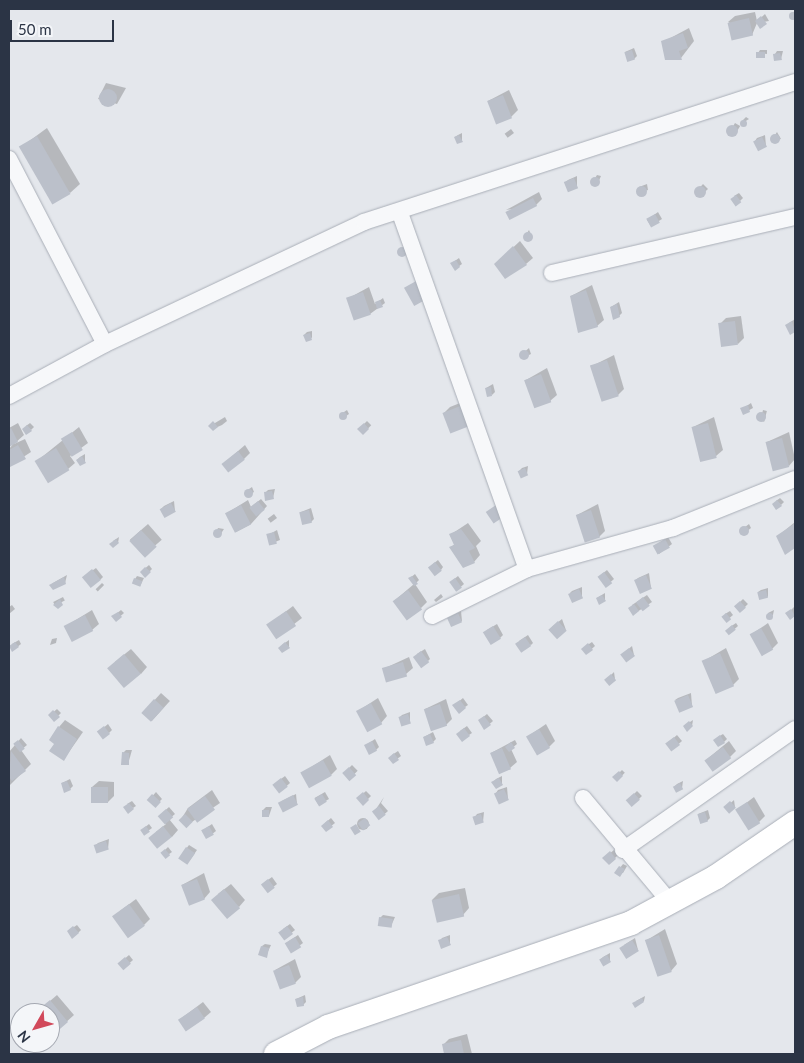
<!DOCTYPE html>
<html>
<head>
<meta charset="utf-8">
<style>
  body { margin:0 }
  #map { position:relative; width:804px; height:1063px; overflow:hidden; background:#e4e7ec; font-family:Lato,sans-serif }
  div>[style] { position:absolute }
  .shadow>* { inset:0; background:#0003; transform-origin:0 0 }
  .round { border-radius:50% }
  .building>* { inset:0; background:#bbc0ca; transform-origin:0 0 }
  .roads { filter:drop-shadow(0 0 1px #a9aeb7) drop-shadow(0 0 1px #a9aeb7) }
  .street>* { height:16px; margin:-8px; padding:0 8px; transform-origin:8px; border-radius:8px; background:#f7f8fa }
  .secondary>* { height:24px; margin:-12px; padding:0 12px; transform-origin:12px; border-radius:12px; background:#fff }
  span { translate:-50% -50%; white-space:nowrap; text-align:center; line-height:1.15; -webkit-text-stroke:4px #f4f6f9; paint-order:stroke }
  .frame { position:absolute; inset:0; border:10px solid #2b3445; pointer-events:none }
  .north { position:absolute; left:10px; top:1003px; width:50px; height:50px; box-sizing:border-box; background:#f4f6f9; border:1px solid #a4a8b1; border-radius:50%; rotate:232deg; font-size:14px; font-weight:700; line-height:20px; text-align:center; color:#2b3445 }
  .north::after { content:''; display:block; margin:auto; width:18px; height:22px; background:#d1495b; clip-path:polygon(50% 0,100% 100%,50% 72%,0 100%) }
  .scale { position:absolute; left:10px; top:20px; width:104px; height:22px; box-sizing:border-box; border:2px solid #2b3445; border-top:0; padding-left:6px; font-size:15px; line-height:18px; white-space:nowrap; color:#2b3445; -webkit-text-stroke:4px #f4f6f9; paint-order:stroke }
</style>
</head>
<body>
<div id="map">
  <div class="shadow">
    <div style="clip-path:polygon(795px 10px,795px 19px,791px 16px)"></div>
    <div style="clip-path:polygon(755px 12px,757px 21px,765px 14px,769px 21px,757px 23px,752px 35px,728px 22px,735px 16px)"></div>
    <div style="clip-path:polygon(689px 28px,694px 41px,681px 58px,663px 42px)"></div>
    <div style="clip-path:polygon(634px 48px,637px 56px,634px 59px,625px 52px)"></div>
    <div style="clip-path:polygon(760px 50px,767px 50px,767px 54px,758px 53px)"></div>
    <div style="clip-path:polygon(783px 51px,781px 59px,775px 54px,777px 51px)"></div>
    <div style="clip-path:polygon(106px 83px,126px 88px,117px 104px,98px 99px)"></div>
    <div style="clip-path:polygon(509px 90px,518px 110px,511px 117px,488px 101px)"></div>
    <div style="clip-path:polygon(746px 117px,749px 119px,741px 124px,743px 120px)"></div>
    <div style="left:735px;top:123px;width:6px;height:11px;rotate:31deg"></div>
    <div style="clip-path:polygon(47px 128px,80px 184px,70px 193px,21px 147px)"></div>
    <div style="left:511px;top:129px;width:5px;height:8px;rotate:53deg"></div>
    <div style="clip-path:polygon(777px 132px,781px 139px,773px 141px,775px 135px)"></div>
    <div style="clip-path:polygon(462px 133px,462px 141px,455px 137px,458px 135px)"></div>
    <div style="clip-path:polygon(765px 135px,766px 146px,755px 141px,757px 138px)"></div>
    <div style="clip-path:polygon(597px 175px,601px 176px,597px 185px,592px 183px)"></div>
    <div style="clip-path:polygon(577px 176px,577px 187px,565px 183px,568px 180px)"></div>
    <div style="clip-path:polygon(647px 184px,648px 190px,639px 193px,639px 187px)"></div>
    <div style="clip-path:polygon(703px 184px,708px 189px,700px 196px,696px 192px)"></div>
    <div style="clip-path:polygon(539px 192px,542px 199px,536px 205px,506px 210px)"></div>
    <div style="clip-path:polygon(739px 193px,743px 198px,740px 201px,734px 196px)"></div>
    <div style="clip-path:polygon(658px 212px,662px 219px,651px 226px,647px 220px)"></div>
    <div style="clip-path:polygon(529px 230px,532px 237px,525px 239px,527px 233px)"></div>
    <div style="clip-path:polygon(520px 241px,533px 258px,526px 264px,502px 258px)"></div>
    <div style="clip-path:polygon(408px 244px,408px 253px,402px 256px,399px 250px)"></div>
    <div style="clip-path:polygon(459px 258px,462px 264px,455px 269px,452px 263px)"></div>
    <div style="clip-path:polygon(592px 285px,604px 320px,597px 326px,571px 296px)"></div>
    <div style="clip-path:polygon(369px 287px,375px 304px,383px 298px,385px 303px,370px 314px,347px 299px)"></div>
    <div style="clip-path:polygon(619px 302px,622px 313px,619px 316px,611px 307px)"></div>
    <div style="clip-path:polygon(741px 316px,744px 338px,738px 344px,720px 324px,726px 318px)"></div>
    <div style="clip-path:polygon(795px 319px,795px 330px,791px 333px,789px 323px)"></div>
    <div style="clip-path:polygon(312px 331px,312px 338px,304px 335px,307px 332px)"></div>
    <div style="clip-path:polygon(529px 348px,531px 354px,523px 358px,521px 355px)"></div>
    <div style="clip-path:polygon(614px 355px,624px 389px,618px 395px,592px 366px)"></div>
    <div style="clip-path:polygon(547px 368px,557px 395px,550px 401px,526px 380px)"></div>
    <div style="clip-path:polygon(493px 384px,495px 392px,492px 395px,486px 388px)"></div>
    <div style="clip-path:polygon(470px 399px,477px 418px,444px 413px,450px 407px)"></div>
    <div style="clip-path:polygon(751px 403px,753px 408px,744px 413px,742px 409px)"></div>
    <div style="clip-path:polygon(347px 410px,349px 414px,343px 418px,341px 414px)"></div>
    <div style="left:763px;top:410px;width:4px;height:11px;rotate:14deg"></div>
    <div style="clip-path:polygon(225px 417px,227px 421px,222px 425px,213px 429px,210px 426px)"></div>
    <div style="clip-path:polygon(714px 417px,723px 450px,716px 456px,693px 427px)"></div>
    <div style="left:367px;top:421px;width:6px;height:11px;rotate:45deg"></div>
    <div style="clip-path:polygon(18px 423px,24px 435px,14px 444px,25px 439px,31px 452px,11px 465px,9px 449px,14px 443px,9px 445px,9px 428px)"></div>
    <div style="clip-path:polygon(30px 423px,34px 427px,31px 430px,26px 426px)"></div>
    <div style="clip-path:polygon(79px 427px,88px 443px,70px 456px,75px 463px,68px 469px,49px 481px,37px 461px)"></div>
    <div style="clip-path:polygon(789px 432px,795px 459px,789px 466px,767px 442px)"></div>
    <div style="clip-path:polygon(245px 445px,250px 453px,244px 459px,223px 464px)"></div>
    <div style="clip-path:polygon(85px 454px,85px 462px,77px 460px,80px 457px)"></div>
    <div style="clip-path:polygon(528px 466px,527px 474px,519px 471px,522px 468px)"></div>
    <div style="clip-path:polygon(252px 487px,254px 492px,247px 496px,246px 491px)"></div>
    <div style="clip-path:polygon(275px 489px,273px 498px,265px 493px,268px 490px)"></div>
    <div style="clip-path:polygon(780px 498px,784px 502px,781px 505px,776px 501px)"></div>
    <div style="clip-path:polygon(261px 499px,267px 506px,251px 524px,236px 532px,227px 513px,248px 500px,251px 507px)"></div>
    <div style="clip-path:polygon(174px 501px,175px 511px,161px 509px,164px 506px)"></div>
    <div style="clip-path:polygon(598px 504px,605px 531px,599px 537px,577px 515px)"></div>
    <div style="clip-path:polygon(311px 508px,314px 519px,311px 522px,301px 512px)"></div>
    <div style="left:274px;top:514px;width:5px;height:8px;rotate:53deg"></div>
    <div style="clip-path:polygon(795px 522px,795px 546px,785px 553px,778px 536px)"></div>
    <div style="clip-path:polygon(468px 523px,481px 541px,476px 546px,480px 555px,474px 562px,451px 547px,455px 544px,450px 535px)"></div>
    <div style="left:148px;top:524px;width:21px;height:24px;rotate:49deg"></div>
    <div style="clip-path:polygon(749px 524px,751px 528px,742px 535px,740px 531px)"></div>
    <div style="clip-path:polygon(218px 528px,224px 529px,220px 535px,215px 534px)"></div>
    <div style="clip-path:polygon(277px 530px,280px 540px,270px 544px,268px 535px)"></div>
    <div style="clip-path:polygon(119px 537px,118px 543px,113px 541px)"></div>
    <div style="clip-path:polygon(668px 537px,672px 544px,659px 554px,658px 544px)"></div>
    <div style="clip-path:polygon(438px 560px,443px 567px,441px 570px,433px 564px)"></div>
    <div style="clip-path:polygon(149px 565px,152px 569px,145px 576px,141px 572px)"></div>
    <div style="clip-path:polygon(96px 568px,103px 577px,100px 580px,86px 575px)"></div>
    <div style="clip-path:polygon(607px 570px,614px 579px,606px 586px,602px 574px)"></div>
    <div style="clip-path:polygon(649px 573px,651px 588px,635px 581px,638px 578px)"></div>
    <div style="clip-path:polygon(415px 574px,419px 580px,415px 584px,427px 602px,421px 608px,394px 601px,414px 584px,410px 578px)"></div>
    <div style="clip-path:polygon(67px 575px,65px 583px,51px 585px,53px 583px)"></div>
    <div style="clip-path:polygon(137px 576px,144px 578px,140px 586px,135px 579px)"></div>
    <div style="clip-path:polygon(458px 576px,464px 584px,456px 591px,453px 580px)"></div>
    <div style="left:102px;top:583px;width:3px;height:9px;rotate:45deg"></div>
    <div style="clip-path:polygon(582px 587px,582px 597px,570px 593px,572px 591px)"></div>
    <div style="clip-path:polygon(768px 588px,768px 597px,758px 592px,761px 590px)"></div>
    <div style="clip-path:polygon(605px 593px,605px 600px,597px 598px,600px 596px)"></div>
    <div style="clip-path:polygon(441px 594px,443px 597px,436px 602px,434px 600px)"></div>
    <div style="clip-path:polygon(647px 595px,652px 602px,634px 614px,632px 605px)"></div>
    <div style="left:63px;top:597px;width:4px;height:11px;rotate:63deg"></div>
    <div style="left:743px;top:599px;width:7px;height:11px;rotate:45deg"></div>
    <div style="clip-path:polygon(12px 605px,15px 609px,9px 614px,9px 607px)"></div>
    <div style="left:293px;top:606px;width:15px;height:31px;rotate:53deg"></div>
    <div style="clip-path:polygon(794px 607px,795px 614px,790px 618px,790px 611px)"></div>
    <div style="clip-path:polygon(92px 610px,99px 624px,92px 630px,66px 626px)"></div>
    <div style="clip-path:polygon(121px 610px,124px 613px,116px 620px,116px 614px)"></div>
    <div style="clip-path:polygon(774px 610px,773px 615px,768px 617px,768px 613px)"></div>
    <div style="clip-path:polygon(461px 611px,462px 621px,449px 619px,452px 616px)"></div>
    <div style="clip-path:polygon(730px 611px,733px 615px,726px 621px,725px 614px)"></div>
    <div style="clip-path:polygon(562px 619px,566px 630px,552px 627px)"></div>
    <div style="clip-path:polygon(736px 623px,738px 626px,730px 633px,730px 627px)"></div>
    <div style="clip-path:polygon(768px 623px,778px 643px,772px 649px,752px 634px)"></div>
    <div style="clip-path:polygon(497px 624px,503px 635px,500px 638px,487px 630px)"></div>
    <div style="clip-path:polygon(528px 635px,533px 643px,531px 645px,519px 641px)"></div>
    <div style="clip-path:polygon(57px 638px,56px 643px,50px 645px,52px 639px)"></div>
    <div style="clip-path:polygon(19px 640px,21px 644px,12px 651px,12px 644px)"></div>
    <div style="clip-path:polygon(289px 640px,289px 647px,282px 645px)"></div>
    <div style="clip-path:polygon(592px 642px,595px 646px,586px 654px,586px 646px)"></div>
    <div style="clip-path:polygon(632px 646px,634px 655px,625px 652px)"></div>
    <div style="clip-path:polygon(726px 648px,739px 679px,733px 685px,704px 661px)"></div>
    <div style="clip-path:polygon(131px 649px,147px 667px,141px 674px,115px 662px)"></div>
    <div style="clip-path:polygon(425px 649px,430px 659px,428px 661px,417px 654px)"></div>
    <div style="clip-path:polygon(409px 657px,413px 668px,406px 674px,383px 669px)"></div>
    <div style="clip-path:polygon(614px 672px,615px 679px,609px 677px)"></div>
    <div style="left:161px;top:693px;width:12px;height:27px;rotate:42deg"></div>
    <div style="clip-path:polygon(691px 693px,692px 706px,675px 700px,678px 698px)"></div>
    <div style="clip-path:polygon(378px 698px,387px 716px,381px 723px,358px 711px)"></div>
    <div style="clip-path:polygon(463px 698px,468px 705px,465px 707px,457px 703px)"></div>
    <div style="clip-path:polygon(446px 699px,452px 719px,446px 725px,425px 709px)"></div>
    <div style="clip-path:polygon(57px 709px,61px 713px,54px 720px,50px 715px)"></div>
    <div style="clip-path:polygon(410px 712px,410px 723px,399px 718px,402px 715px)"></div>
    <div style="clip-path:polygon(487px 714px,493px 721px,485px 728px,482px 718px)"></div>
    <div style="clip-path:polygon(65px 720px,83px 732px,64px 759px,56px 744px,59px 727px)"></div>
    <div style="clip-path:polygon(693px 720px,692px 726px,687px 724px)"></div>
    <div style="clip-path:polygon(108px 724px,112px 730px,109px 733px,102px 729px)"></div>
    <div style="clip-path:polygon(546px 724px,555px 741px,549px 747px,527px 737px)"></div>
    <div style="clip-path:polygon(467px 726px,472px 733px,469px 735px,460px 731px)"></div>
    <div style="clip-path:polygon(433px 732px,436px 739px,433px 742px,424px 737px)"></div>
    <div style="clip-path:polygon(723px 734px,727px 739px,724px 742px,718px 737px)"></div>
    <div style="clip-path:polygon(677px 735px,682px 741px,672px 750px,670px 741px)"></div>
    <div style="clip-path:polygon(21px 738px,27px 745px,21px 750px,31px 764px,9px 786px,9px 752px)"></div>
    <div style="clip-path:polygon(375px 739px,379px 747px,376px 750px,366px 745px)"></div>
    <div style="clip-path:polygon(515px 740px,517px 744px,511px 749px,517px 762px,510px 768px,491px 753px)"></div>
    <div style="clip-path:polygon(729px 741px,736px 751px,730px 757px,706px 760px)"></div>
    <div style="clip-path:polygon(126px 750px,132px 750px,128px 764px,123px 753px)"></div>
    <div style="clip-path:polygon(398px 751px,401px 756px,393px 762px,392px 755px)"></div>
    <div style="clip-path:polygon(330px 755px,337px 769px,331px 775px,302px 773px)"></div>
    <div style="left:352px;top:765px;width:8px;height:12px;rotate:45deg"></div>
    <div style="left:622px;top:770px;width:4px;height:11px;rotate:45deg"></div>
    <div style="clip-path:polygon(285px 776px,290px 783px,280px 792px,277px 782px)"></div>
    <div style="clip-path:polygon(502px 776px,502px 784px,493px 782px,496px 779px)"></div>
    <div style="clip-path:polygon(70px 779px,73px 786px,70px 789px,62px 783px)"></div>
    <div style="clip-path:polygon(99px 781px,114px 782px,114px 796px,108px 802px,92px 787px)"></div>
    <div style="clip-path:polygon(683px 781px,682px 788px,675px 786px,677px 784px)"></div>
    <div style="clip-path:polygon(507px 787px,508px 799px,496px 793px,498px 790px)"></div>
    <div style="clip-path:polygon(212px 790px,220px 803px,186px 826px,180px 821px,188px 808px)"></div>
    <div style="clip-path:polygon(366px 791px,371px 796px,363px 804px,358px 798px)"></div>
    <div style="left:637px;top:791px;width:7px;height:13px;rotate:45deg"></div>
    <div style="clip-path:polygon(156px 792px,162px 799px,155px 806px,149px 800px)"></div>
    <div style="left:325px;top:792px;width:8px;height:12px;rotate:60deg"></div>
    <div style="clip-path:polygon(296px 794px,297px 804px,282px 801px)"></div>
    <div style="clip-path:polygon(384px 797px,381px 803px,388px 811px,379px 819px,374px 812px)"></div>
    <div style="clip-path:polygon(754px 797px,765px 816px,759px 822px,737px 810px)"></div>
    <div style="clip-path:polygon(734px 800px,735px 807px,725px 808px)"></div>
    <div style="clip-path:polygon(132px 801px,136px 806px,133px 808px,127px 804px)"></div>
    <div style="clip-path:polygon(169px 807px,175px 814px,169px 819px,178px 830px,172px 837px,156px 832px,166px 824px,159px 816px)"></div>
    <div style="clip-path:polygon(266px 807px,272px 807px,269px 816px,263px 810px)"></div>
    <div style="clip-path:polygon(708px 810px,710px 818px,707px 821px,698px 814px)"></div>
    <div style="clip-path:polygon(484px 812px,483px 822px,475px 817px,477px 814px)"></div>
    <div style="clip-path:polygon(331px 818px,335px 823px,326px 830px,325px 823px)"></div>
    <div class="round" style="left:357px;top:818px;width:12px;height:12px"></div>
    <div style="clip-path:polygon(149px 824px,152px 828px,144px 834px,144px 828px)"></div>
    <div style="clip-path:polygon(212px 824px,216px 831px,207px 838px,206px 828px)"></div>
    <div style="clip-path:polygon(109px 839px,108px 849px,96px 845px,98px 843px)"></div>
    <div style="clip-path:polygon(189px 845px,197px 850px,190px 860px,180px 857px)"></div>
    <div style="clip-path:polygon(168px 847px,172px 852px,165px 857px,162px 853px)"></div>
    <div style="clip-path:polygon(614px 850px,618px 855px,609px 864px,604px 858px)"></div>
    <div style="clip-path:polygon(623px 864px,627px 866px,623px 873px,616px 873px)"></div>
    <div style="clip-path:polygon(204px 873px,210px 892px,204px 899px,182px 885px)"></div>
    <div style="clip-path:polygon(272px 877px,277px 884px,267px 892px,265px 882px)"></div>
    <div style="clip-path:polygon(231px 884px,245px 900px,239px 907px,218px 894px)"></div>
    <div style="clip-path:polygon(465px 888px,469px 908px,463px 915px,432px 900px,439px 893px)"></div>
    <div style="clip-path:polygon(136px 899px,150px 919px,144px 925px,120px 911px)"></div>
    <div style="clip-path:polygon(383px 915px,395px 917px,391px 926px,380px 918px)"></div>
    <div style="clip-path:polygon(290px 924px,295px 930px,285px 938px,283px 929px)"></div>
    <div style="clip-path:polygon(77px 925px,81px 930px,78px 933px,71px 929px)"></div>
    <div style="clip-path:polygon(665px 929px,677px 964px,671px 971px,647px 940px)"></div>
    <div style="clip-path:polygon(298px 935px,303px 943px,291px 952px,289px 941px)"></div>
    <div style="clip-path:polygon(450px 935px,450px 944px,440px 941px,442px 938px)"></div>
    <div style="clip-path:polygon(635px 938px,638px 950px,624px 945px)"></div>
    <div style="clip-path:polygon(265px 944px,271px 945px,266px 956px,262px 946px)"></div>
    <div style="clip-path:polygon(610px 953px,610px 961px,600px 960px,603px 957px)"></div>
    <div style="clip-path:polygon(129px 955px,133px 960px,123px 969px,122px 961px)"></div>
    <div style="clip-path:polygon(295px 959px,301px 977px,295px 983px,275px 970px)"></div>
    <div style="clip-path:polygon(57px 995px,74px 1015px,53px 1034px,50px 1013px,36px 1013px)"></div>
    <div style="clip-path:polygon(305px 995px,306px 1002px,303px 1005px,296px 999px)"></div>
    <div style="clip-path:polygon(645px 996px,644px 1001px,636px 1001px)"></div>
    <div style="clip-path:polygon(203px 1002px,211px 1012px,204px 1018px,179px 1020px)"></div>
    <div style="clip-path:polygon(467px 1034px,472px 1054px,446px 1054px,443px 1045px,449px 1039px)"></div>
  </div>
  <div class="building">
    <div class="round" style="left:789px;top:12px;width:8px;height:8px"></div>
    <div style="clip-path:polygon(761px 16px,767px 24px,760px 29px,755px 21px)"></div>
    <div style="left:749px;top:18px;width:18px;height:22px;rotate:77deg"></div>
    <div style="clip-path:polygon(683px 33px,688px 48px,679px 51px,682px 60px,665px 60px,661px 41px)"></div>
    <div style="left:632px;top:50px;width:10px;height:8px;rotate:73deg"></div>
    <div style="left:756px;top:52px;width:9px;height:6px"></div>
    <div style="clip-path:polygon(780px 53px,782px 60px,774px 61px,773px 54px)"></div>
    <div class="round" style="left:99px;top:89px;width:18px;height:18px"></div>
    <div style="left:503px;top:95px;width:25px;height:17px;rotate:69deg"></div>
    <div class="round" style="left:739.5px;top:119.5px;width:7px;height:7px"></div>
    <div class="round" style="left:726px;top:125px;width:12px;height:12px"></div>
    <div class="round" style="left:770px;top:134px;width:10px;height:10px"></div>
    <div style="clip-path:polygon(459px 135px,463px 142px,457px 144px,454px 137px)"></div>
    <div style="left:37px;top:136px;width:67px;height:21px;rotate:60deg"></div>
    <div style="left:762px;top:137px;width:11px;height:10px;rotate:63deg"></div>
    <div class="round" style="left:590px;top:177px;width:10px;height:10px"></div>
    <div style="left:574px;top:178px;width:11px;height:11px;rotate:68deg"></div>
    <div class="round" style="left:635.5px;top:185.5px;width:11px;height:11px"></div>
    <div class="round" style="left:694px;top:186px;width:12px;height:12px"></div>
    <div style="left:736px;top:195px;width:9px;height:7px;rotate:54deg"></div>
    <div style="left:533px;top:198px;width:9px;height:31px;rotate:63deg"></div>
    <div style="left:655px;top:214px;width:10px;height:10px;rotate:61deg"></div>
    <div class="round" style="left:523px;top:232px;width:10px;height:10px"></div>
    <div style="clip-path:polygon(513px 246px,527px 265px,505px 279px,494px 264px)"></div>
    <div class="round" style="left:397px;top:247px;width:10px;height:10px"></div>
    <div style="clip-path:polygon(456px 260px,460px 267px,455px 271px,450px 263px)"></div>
    <div style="left:418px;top:280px;width:21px;height:16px;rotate:61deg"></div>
    <div style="clip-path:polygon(586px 290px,598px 327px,578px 333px,570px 296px)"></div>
    <div style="left:363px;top:292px;width:24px;height:18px;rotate:71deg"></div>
    <div style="clip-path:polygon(380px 300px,383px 307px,377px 309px,375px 302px)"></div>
    <div style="clip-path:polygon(617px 304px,620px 317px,613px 320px,610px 307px)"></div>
    <div style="left:735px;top:321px;width:24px;height:17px;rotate:83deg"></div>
    <div style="clip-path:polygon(792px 321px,795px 332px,790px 335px,785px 325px)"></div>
    <div style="clip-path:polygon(310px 333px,312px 340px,306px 342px,303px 335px)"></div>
    <div class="round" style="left:519px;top:350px;width:10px;height:10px"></div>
    <div style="left:607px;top:360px;width:38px;height:18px;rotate:72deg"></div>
    <div style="left:541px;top:374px;width:30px;height:18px;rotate:70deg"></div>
    <div style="clip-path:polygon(491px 387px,492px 396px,487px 397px,485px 388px)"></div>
    <div style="left:463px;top:405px;width:22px;height:22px;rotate:69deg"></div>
    <div style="clip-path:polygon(748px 405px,750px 412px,743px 415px,740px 408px)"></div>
    <div class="round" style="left:756px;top:412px;width:10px;height:10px"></div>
    <div class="round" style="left:339px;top:412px;width:8px;height:8px"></div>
    <div style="clip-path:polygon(213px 421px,218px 427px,213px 431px,208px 426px)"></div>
    <div style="clip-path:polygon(364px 423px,369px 429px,363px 435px,357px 429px)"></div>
    <div style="left:708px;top:423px;width:36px;height:17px;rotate:76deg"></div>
    <div style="clip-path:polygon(27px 425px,32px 431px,26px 435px,22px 429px)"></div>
    <div style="clip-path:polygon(11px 428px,18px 442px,9px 447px,9px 430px)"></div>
    <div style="left:72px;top:432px;width:21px;height:13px;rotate:59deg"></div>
    <div style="left:782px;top:438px;width:30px;height:17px;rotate:76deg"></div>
    <div style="clip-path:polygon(18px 445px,26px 459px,10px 467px,9px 450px)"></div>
    <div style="left:56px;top:448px;width:26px;height:25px;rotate:59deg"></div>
    <div style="left:238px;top:451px;width:11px;height:21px;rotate:52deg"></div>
    <div style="clip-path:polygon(82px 456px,86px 463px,80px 466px,76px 460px)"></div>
    <div style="left:525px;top:468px;width:8px;height:8px;rotate:67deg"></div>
    <div class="round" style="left:243.5px;top:488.5px;width:9px;height:9px"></div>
    <div style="clip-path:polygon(272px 491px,274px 499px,265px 501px,264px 492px)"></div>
    <div style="clip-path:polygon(777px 500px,782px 506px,776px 510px,772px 504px)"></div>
    <div style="left:258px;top:501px;width:11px;height:11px;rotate:52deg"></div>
    <div style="left:171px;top:503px;width:10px;height:13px;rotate:61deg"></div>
    <div style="left:499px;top:503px;width:14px;height:16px;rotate:56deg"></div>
    <div style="left:241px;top:505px;width:22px;height:18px;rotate:63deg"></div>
    <div style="left:309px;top:510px;width:13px;height:10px;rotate:77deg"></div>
    <div style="left:591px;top:510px;width:29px;height:16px;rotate:72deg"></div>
    <div style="clip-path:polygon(794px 524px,795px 548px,785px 555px,776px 536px)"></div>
    <div class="round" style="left:739px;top:526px;width:10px;height:10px"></div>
    <div class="round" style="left:212.5px;top:528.5px;width:9px;height:9px"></div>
    <div style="clip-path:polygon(461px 529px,475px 548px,469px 551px,475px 563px,463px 568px,449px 547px,454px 545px,449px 534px)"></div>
    <div style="left:141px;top:530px;width:23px;height:16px;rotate:47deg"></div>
    <div style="left:274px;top:532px;width:12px;height:8px;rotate:76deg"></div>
    <div style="clip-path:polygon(116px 539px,119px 543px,113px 548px,109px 544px)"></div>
    <div style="left:665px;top:539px;width:10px;height:14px;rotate:61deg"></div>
    <div style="left:435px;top:562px;width:11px;height:9px;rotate:52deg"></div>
    <div style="clip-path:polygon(145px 567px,151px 572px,145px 578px,140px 572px)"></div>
    <div style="left:92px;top:569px;width:14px;height:13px;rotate:51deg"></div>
    <div style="left:604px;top:572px;width:14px;height:8px;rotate:54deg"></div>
    <div style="left:646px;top:575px;width:15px;height:13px;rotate:67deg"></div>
    <div style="clip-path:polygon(412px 576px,418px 584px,414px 586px,408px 578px)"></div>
    <div style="clip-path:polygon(64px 577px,66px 584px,53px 590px,49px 585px)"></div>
    <div style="left:134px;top:578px;width:9px;height:6px;rotate:21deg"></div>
    <div style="left:455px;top:578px;width:12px;height:7px;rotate:55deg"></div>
    <div style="left:579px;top:589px;width:10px;height:12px;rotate:66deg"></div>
    <div style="left:408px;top:590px;width:24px;height:19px;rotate:54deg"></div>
    <div style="left:766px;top:590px;width:8px;height:9px;rotate:76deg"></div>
    <div style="clip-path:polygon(602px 595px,606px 601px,599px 605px,596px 598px)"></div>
    <div style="left:643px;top:597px;width:11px;height:9px;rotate:52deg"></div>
    <div style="clip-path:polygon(60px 599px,63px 605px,58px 609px,53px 605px)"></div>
    <div style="left:740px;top:601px;width:9px;height:8px;rotate:49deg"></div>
    <div style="clip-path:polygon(634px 604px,639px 611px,633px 616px,628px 608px)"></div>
    <div style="clip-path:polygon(791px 609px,795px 616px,790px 620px,785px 613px)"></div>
    <div style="left:286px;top:611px;width:18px;height:24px;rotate:56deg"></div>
    <div style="clip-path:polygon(118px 612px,122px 617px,116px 622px,111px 616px)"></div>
    <div class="round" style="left:765.5px;top:612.5px;width:7px;height:7px"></div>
    <div style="left:458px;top:613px;width:10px;height:12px;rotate:66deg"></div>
    <div style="left:726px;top:613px;width:8px;height:6px;rotate:50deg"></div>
    <div style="left:85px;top:615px;width:18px;height:24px;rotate:63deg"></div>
    <div style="left:558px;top:621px;width:13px;height:13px;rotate:48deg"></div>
    <div style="left:732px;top:625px;width:6px;height:9px;rotate:51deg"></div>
    <div style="left:493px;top:626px;width:15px;height:12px;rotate:58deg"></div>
    <div style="left:761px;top:628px;width:25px;height:13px;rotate:61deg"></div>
    <div style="left:525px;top:637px;width:11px;height:12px;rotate:56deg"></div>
    <div style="clip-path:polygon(15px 642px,19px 647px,12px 652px,9px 646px)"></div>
    <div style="clip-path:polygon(285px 642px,290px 648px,282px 653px,278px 648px)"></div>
    <div style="clip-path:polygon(588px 643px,593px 650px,586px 655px,581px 649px)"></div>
    <div style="left:629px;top:648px;width:10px;height:11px;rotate:53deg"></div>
    <div style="left:421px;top:651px;width:14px;height:10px;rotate:54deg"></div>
    <div style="left:720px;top:653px;width:36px;height:20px;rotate:67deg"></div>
    <div style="left:124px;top:654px;width:26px;height:22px;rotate:50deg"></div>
    <div style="left:403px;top:662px;width:15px;height:22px;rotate:74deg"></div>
    <div style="left:611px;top:674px;width:8px;height:9px;rotate:50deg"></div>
    <div style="left:688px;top:695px;width:13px;height:15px;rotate:67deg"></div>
    <div style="left:154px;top:699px;width:13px;height:19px;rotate:42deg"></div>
    <div style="clip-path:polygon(460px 700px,466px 708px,459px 714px,452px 705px)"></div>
    <div style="left:371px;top:703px;width:24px;height:17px;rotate:62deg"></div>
    <div style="left:440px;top:704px;width:23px;height:17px;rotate:72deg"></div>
    <div style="clip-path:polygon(53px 710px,60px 717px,54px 722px,48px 715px)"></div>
    <div style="left:408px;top:714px;width:10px;height:10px;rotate:73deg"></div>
    <div style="clip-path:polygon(484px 716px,491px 725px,484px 730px,478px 720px)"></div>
    <div style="clip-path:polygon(689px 721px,693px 726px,687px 732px,683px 726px)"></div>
    <div style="clip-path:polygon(58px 726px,77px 739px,64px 761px,49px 751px,54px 744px,49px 740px)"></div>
    <div style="left:104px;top:726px;width:10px;height:9px;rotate:53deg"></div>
    <div style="left:464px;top:728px;width:10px;height:10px;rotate:53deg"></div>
    <div style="left:539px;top:729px;width:22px;height:15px;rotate:60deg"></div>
    <div style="clip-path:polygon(430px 734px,434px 743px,426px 746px,423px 737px)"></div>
    <div style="clip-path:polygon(720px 735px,725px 743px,718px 747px,713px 740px)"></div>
    <div style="left:674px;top:737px;width:10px;height:11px;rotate:53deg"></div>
    <div style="left:18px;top:740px;width:11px;height:6px;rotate:52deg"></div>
    <div style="left:372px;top:741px;width:11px;height:9px;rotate:63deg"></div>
    <div style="clip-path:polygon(511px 742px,515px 748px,509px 752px,505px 747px)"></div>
    <div style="left:723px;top:747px;width:14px;height:23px;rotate:54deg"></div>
    <div style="left:502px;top:748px;width:23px;height:13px;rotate:67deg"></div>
    <div style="clip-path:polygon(11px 751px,26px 771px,12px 781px,9px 777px)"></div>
    <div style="clip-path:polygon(122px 752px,129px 753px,129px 765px,121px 765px)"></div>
    <div style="clip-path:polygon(394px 753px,399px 760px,393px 764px,388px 758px)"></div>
    <div style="left:323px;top:760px;width:18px;height:26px;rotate:61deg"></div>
    <div style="left:349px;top:767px;width:11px;height:9px;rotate:49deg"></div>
    <div style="clip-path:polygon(619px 771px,623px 776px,617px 782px,612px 777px)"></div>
    <div style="left:281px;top:778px;width:11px;height:11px;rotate:52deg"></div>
    <div style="clip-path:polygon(499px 778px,503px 785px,496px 789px,491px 782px)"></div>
    <div style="clip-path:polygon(67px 781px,71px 790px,64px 793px,61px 783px)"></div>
    <div style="left:680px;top:783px;width:7px;height:8px;rotate:63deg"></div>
    <div style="left:91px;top:787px;width:17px;height:16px"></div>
    <div style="left:504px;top:789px;width:12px;height:11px;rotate:66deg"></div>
    <div style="clip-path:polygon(363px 792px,369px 800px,363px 806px,356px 798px)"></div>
    <div style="left:634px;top:793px;width:9px;height:11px;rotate:49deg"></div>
    <div style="left:152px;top:794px;width:12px;height:8px;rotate:42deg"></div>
    <div style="left:322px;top:794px;width:9px;height:9px;rotate:58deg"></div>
    <div style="left:293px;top:795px;width:11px;height:17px;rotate:63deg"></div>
    <div style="left:205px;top:796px;width:17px;height:22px;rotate:54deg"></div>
    <div style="left:730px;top:801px;width:9px;height:9px;rotate:49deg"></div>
    <div style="left:747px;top:802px;width:25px;height:14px;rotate:58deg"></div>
    <div style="clip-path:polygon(129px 803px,134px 809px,128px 814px,123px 807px)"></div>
    <div style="left:379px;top:806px;width:11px;height:9px;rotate:52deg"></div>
    <div style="left:166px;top:809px;width:11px;height:11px;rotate:49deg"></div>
    <div style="left:262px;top:810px;width:7px;height:7px"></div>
    <div style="left:705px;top:812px;width:10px;height:8px;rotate:73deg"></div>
    <div style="left:185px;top:814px;width:11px;height:9px;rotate:45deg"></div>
    <div style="left:481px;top:814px;width:9px;height:9px;rotate:72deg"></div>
    <div style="left:365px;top:818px;width:9px;height:9px;rotate:54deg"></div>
    <div style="clip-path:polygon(328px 820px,333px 827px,326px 832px,321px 826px)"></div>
    <div style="left:356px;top:824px;width:9px;height:7px;rotate:58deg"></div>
    <div style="left:146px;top:826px;width:7px;height:7px;rotate:56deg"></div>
    <div style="left:163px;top:826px;width:14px;height:19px;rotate:51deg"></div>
    <div style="left:209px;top:826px;width:10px;height:9px;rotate:61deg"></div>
    <div style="left:106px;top:841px;width:9px;height:13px;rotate:72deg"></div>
    <div style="left:186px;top:847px;width:11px;height:14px;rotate:34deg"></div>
    <div style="left:165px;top:849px;width:8px;height:6px;rotate:50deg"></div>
    <div style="clip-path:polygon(610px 851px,616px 859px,609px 865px,602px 858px)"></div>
    <div style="clip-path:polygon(619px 866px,625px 869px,620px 877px,614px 873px)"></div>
    <div style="left:197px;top:879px;width:22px;height:17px;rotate:69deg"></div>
    <div style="left:268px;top:879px;width:11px;height:9px;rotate:52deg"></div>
    <div style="left:224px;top:889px;width:25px;height:17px;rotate:50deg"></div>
    <div style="left:459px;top:894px;width:23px;height:28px;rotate:77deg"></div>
    <div style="left:129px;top:904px;width:27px;height:21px;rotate:54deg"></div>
    <div style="left:379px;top:917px;width:14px;height:9px;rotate:8deg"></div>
    <div style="clip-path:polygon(73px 926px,79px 933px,72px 939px,67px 931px)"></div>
    <div style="left:287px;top:926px;width:10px;height:11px;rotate:53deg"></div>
    <div style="left:659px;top:935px;width:39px;height:15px;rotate:71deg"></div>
    <div style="left:295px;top:937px;width:12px;height:12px;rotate:59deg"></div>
    <div style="clip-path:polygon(447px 937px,451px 945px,441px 949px,438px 940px)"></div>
    <div style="left:632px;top:940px;width:13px;height:15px;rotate:58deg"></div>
    <div style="clip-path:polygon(261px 946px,269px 948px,267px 958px,258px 955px)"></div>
    <div style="left:607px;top:955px;width:8px;height:9px;rotate:60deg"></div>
    <div style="left:125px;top:957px;width:9px;height:10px;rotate:49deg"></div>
    <div style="left:289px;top:965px;width:20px;height:17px;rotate:70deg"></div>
    <div style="clip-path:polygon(303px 997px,304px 1006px,297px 1007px,295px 999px)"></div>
    <div style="clip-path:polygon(642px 998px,644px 1002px,635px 1008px,632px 1003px)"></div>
    <div style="clip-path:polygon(50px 1000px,68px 1022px,53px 1035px,50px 1013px,34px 1013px)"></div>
    <div style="left:197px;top:1007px;width:14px;height:23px;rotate:56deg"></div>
    <div style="clip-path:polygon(461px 1040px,464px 1054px,444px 1054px,442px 1044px)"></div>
  </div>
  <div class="roads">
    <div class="street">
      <div style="left:9px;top:159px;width:208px;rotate:62.6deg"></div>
      <div style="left:400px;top:213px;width:378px;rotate:70.4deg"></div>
      <div style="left:552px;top:273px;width:249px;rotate:-13deg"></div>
      <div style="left:9px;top:396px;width:109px;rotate:-28.4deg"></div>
      <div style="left:105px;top:344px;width:286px;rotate:-25.2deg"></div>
      <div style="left:364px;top:222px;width:453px;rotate:-18deg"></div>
      <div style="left:432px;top:616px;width:106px;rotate:-26.3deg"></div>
      <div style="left:527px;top:569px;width:152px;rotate:-15.7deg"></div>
      <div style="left:673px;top:528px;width:131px;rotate:-21.9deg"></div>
      <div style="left:583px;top:798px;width:136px;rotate:50.1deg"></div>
      <div style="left:623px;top:850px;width:210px;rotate:-35.1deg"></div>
    </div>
    <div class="secondary">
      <div style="left:276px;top:1054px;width:59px;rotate:-27.4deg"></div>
      <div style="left:328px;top:1027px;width:320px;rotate:-18.9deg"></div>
      <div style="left:631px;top:923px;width:97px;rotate:-28.4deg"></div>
      <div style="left:716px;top:877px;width:96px;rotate:-34.4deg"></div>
    </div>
  </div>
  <div class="frame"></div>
  <div class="north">N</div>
  <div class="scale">50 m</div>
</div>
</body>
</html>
